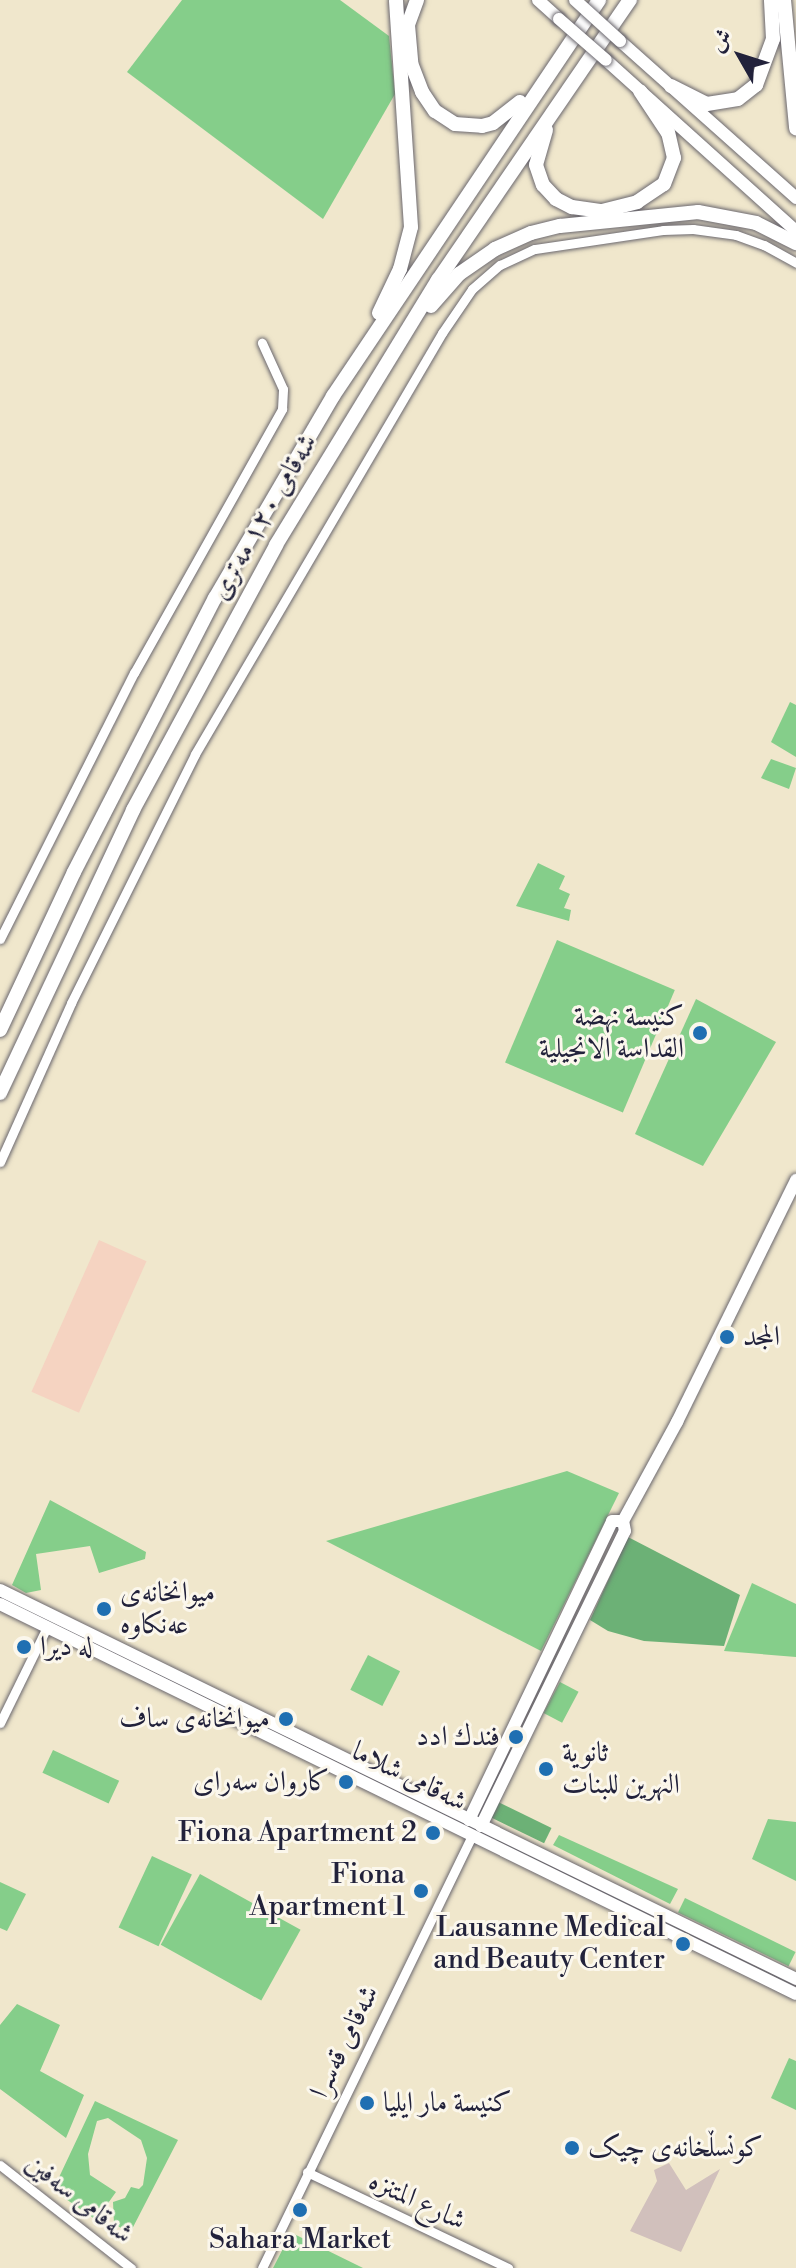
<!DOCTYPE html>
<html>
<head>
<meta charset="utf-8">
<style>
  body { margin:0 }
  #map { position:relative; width:796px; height:2268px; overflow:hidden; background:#f0e7cc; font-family:"Libre Bodoni",Amiri,serif }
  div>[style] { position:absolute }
  .built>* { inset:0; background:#f5d3c1; transform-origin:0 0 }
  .industrial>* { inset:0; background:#d1c0bc }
  .green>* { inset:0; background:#85ce8a; transform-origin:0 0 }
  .forest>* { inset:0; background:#6cb176; transform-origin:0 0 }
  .roads { filter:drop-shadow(0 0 2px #6a676e) drop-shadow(0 0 2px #6a676e) }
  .minor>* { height:9px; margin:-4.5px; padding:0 4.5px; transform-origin:4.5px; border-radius:4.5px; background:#fff }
  .major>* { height:12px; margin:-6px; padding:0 6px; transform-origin:6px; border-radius:6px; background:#fff }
  .highway>* { height:14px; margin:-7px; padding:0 7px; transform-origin:7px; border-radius:7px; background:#fff }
  .bridges { filter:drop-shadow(0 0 2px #6a676e) drop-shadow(0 0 2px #6a676e) }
  .major-bridge>* { height:12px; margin:-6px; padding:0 6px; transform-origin:6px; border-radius:6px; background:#fff }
  .dots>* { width:22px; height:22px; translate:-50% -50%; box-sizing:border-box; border:4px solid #fbf7ec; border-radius:50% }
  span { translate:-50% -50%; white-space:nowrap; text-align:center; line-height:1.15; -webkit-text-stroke:6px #fbf7ec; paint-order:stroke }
  .street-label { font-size:28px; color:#22223b }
  .poi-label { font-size:28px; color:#22223b }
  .right { translate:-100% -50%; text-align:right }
  .left { translate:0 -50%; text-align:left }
  .north { position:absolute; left:700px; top:16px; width:80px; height:80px; -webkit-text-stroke:6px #fbf7ec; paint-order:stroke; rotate:309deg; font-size:22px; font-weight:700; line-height:32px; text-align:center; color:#22223b }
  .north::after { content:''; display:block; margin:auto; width:28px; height:36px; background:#22223b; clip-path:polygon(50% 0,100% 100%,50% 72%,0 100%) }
</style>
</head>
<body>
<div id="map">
  <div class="built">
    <div style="left:99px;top:1240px;width:52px;height:166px;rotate:24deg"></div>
  </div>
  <div class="industrial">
    <div style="clip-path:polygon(669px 2163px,686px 2190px,720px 2169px,681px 2252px,630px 2231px,657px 2181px,654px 2170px)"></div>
  </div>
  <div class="green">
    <div style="clip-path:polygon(182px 0,340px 0,389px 36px,395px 94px,323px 219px,127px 72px)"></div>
    <div style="clip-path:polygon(790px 702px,796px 705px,796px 757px,771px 742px)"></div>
    <div style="clip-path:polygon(771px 759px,796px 768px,789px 789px,761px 778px)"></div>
    <div style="clip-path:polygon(538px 863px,565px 876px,559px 889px,570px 894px,564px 908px,571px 910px,569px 921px,516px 906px)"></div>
    <div style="left:557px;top:940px;width:128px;height:133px;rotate:23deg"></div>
    <div style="clip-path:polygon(696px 999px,776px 1042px,703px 1166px,635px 1134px)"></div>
    <div style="clip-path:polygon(567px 1471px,619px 1493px,541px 1651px,326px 1541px)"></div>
    <div style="clip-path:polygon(50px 1500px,146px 1552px,145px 1559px,99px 1573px,90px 1546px,36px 1554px,41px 1590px,26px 1593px,12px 1585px)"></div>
    <div style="clip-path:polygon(752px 1583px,796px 1604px,796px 1657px,724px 1651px)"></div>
    <div style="left:368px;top:1655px;width:36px;height:39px;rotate:27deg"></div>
    <div style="left:560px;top:1682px;width:21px;height:35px;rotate:28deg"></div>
    <div style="left:53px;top:1750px;width:73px;height:25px;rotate:25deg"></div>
    <div style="clip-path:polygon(768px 1819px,796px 1822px,796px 1881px,752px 1859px)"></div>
    <div style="clip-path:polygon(559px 1835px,678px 1889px,670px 1904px,553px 1845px)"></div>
    <div style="left:152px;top:1856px;width:44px;height:79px;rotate:25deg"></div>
    <div style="left:200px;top:1874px;width:115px;height:81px;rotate:29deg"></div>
    <div style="clip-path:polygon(0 1882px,26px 1894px,7px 1931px,0 1928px)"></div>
    <div style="left:685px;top:1898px;width:123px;height:16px;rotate:26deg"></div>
    <div style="clip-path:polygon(17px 2004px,60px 2025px,40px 2071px,84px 2095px,66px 2138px,0 2089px,0 2025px)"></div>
    <div style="clip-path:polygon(789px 2058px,796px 2061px,796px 2110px,771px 2098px)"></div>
    <div style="clip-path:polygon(95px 2101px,178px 2140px,130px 2233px,114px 2224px,113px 2202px,125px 2198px,131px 2187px,139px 2189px,143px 2185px,147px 2158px,141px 2140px,108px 2118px,97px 2121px,88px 2154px,90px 2175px,116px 2192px,96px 2220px,53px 2190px)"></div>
    <div style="clip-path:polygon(294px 2234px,363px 2268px,273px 2268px,289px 2237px)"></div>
  </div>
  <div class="forest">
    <div style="clip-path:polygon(628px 1537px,740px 1595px,724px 1646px,644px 1641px,608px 1631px,590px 1620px)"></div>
    <div style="left:494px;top:1800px;width:64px;height:17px;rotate:26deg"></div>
  </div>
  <div class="roads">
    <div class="minor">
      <div style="left:0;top:939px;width:298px;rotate:-63.3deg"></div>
      <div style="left:134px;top:673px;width:303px;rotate:-60.7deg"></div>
      <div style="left:282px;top:409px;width:20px;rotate:-87deg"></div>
      <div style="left:283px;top:389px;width:51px;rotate:-114.5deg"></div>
      <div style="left:0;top:1162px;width:174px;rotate:-65.9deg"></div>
      <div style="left:71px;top:1003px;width:278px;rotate:-63.5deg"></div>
      <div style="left:195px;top:754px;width:488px;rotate:-59.6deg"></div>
      <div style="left:442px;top:333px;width:53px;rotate:-55.7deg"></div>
      <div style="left:472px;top:289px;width:37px;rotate:-41deg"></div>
      <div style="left:500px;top:265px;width:38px;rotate:-25deg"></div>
      <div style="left:535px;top:249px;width:129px;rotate:-8.4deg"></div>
      <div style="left:663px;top:230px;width:30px;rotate:-2deg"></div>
      <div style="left:693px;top:229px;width:43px;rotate:7.9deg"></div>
      <div style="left:736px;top:235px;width:30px;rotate:20deg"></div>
      <div style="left:764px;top:245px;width:37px;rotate:29deg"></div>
      <div style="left:0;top:1723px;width:107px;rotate:-63.9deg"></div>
      <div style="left:0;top:2165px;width:167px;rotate:38.2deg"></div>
      <div style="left:307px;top:2172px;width:223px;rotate:25.5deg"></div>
      <div style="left:262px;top:2268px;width:480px;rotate:-64.1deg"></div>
    </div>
    <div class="major">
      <div style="left:538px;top:0;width:28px;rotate:42deg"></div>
      <div style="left:620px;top:41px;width:236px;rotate:41.7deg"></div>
      <div style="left:606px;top:60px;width:256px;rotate:42deg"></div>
      <div style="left:0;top:1590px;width:886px;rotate:26.04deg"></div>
      <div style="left:0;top:1604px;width:886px;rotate:26.1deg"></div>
      <div style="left:469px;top:1820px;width:331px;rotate:-64.4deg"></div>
      <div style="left:612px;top:1521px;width:11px"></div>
      <div style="left:481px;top:1826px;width:328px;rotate:-64deg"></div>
      <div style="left:625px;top:1531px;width:10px;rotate:-101deg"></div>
      <div style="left:623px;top:1521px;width:113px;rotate:-61.4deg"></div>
      <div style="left:677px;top:1422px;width:270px;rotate:-63.8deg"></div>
    </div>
    <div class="highway">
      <div style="left:417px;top:0;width:27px;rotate:110deg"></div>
      <div style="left:408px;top:25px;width:38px;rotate:85deg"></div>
      <div style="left:411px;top:63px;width:31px;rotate:69deg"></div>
      <div style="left:422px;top:92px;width:23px;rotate:56deg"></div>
      <div style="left:435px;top:111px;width:24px;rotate:33deg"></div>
      <div style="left:455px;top:124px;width:27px;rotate:4deg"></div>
      <div style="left:482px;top:126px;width:11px;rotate:-15deg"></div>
      <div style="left:493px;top:123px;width:34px;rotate:-38deg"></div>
      <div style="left:784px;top:0;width:129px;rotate:84.6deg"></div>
      <div style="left:671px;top:86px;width:40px;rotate:26.6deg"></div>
      <div style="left:707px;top:104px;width:31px;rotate:-9deg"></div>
      <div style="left:738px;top:99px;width:23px;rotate:-38deg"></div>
      <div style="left:756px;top:85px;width:49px;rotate:-69.7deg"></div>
      <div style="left:773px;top:39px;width:39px;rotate:-93deg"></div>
      <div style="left:546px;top:130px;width:36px;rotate:106deg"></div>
      <div style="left:536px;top:165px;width:21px;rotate:71deg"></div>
      <div style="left:543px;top:185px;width:19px;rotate:47deg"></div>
      <div style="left:556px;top:199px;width:18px;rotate:27deg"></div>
      <div style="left:572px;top:207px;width:30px;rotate:8deg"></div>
      <div style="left:602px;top:211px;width:36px;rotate:-14deg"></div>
      <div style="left:637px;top:202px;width:32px;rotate:-34deg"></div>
      <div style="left:664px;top:184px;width:28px;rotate:-69deg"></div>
      <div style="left:674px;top:158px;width:26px;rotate:-103deg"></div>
      <div style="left:668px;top:133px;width:50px;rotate:-123.7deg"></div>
      <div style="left:431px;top:306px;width:43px;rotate:-48.8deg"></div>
      <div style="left:459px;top:274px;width:44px;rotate:-34.8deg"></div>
      <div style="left:495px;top:249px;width:39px;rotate:-24deg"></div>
      <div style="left:531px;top:233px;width:30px;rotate:-14deg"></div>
      <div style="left:560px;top:226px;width:139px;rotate:-5.8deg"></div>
      <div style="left:698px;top:212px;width:59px;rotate:10.7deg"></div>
      <div style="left:756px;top:223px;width:45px;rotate:26.6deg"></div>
      <div style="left:379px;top:313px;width:49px;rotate:-64.5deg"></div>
      <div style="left:400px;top:269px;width:43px;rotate:-75.3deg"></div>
      <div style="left:411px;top:227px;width:227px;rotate:-93.8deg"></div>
      <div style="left:0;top:1030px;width:174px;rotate:-64.9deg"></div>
      <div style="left:74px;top:872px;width:308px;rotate:-62.8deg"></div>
      <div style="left:215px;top:598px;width:234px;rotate:-59.7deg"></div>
      <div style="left:333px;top:396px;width:477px;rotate:-56.1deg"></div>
      <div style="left:0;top:1093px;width:313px;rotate:-64.8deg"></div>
      <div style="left:133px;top:810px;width:301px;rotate:-61.6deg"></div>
      <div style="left:276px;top:545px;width:311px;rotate:-58.6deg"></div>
      <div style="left:438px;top:280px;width:340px;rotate:-55.6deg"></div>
    </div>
  </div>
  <div class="bridges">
    <div class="major-bridge">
      <div style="left:575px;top:0;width:61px;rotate:42.3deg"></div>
      <div style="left:559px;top:19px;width:62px;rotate:41.1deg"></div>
    </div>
  </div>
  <div class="dots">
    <div style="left:700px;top:1033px;background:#1f6fb2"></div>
    <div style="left:727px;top:1337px;background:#1f6fb2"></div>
    <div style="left:104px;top:1609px;background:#1f6fb2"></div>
    <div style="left:24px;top:1647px;background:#1f6fb2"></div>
    <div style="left:286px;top:1719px;background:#1f6fb2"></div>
    <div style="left:516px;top:1737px;background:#1f6fb2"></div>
    <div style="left:546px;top:1769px;background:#1f6fb2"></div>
    <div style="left:346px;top:1782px;background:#1f6fb2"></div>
    <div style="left:433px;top:1833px;background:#1f6fb2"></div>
    <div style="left:421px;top:1891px;background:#1f6fb2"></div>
    <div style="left:683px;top:1944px;background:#1f6fb2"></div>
    <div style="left:367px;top:2103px;background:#1f6fb2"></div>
    <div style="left:572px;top:2148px;background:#1f6fb2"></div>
    <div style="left:300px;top:2210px;background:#1f6fb2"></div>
  </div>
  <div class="street-label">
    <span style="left:264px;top:517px;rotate:-60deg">شەقامی ١٢٠ مەتری</span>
    <span style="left:409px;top:1777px;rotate:26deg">شەقامی شلاما</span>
    <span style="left:345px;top:2042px;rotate:-64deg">شەقامی قەسرا</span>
    <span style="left:79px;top:2199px;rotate:38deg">شەقامی سەفین</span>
    <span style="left:417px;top:2201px;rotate:25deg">شارع المتنزه</span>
  </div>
  <div class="poi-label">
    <span class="right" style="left:684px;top:1033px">كنيسة نهضة<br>القداسة الانجيلية</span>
    <span class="left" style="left:743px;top:1337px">المجد</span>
    <span class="left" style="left:120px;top:1609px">میوانخانەی<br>عەنکاوە</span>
    <span class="left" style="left:40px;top:1647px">له ديرا</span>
    <span class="right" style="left:270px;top:1719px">میوانخانەی ساف</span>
    <span class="right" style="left:500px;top:1737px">فندك ادد</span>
    <span class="left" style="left:562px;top:1769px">ثانوية<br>النهرين للبنات</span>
    <span class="right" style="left:330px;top:1782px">کاروان سەرای</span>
    <span class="right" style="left:417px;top:1833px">Fiona Apartment 2</span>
    <span class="right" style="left:405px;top:1891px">Fiona<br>Apartment 1</span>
    <span class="right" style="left:665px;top:1944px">Lausanne Medical<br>and Beauty Center</span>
    <span class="left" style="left:383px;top:2103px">كنيسة مار ايليا</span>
    <span class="left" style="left:588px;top:2148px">کونسڵخانەی چیک</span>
    <span style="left:300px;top:2240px">Sahara Market</span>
  </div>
  <div class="north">ش</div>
</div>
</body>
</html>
